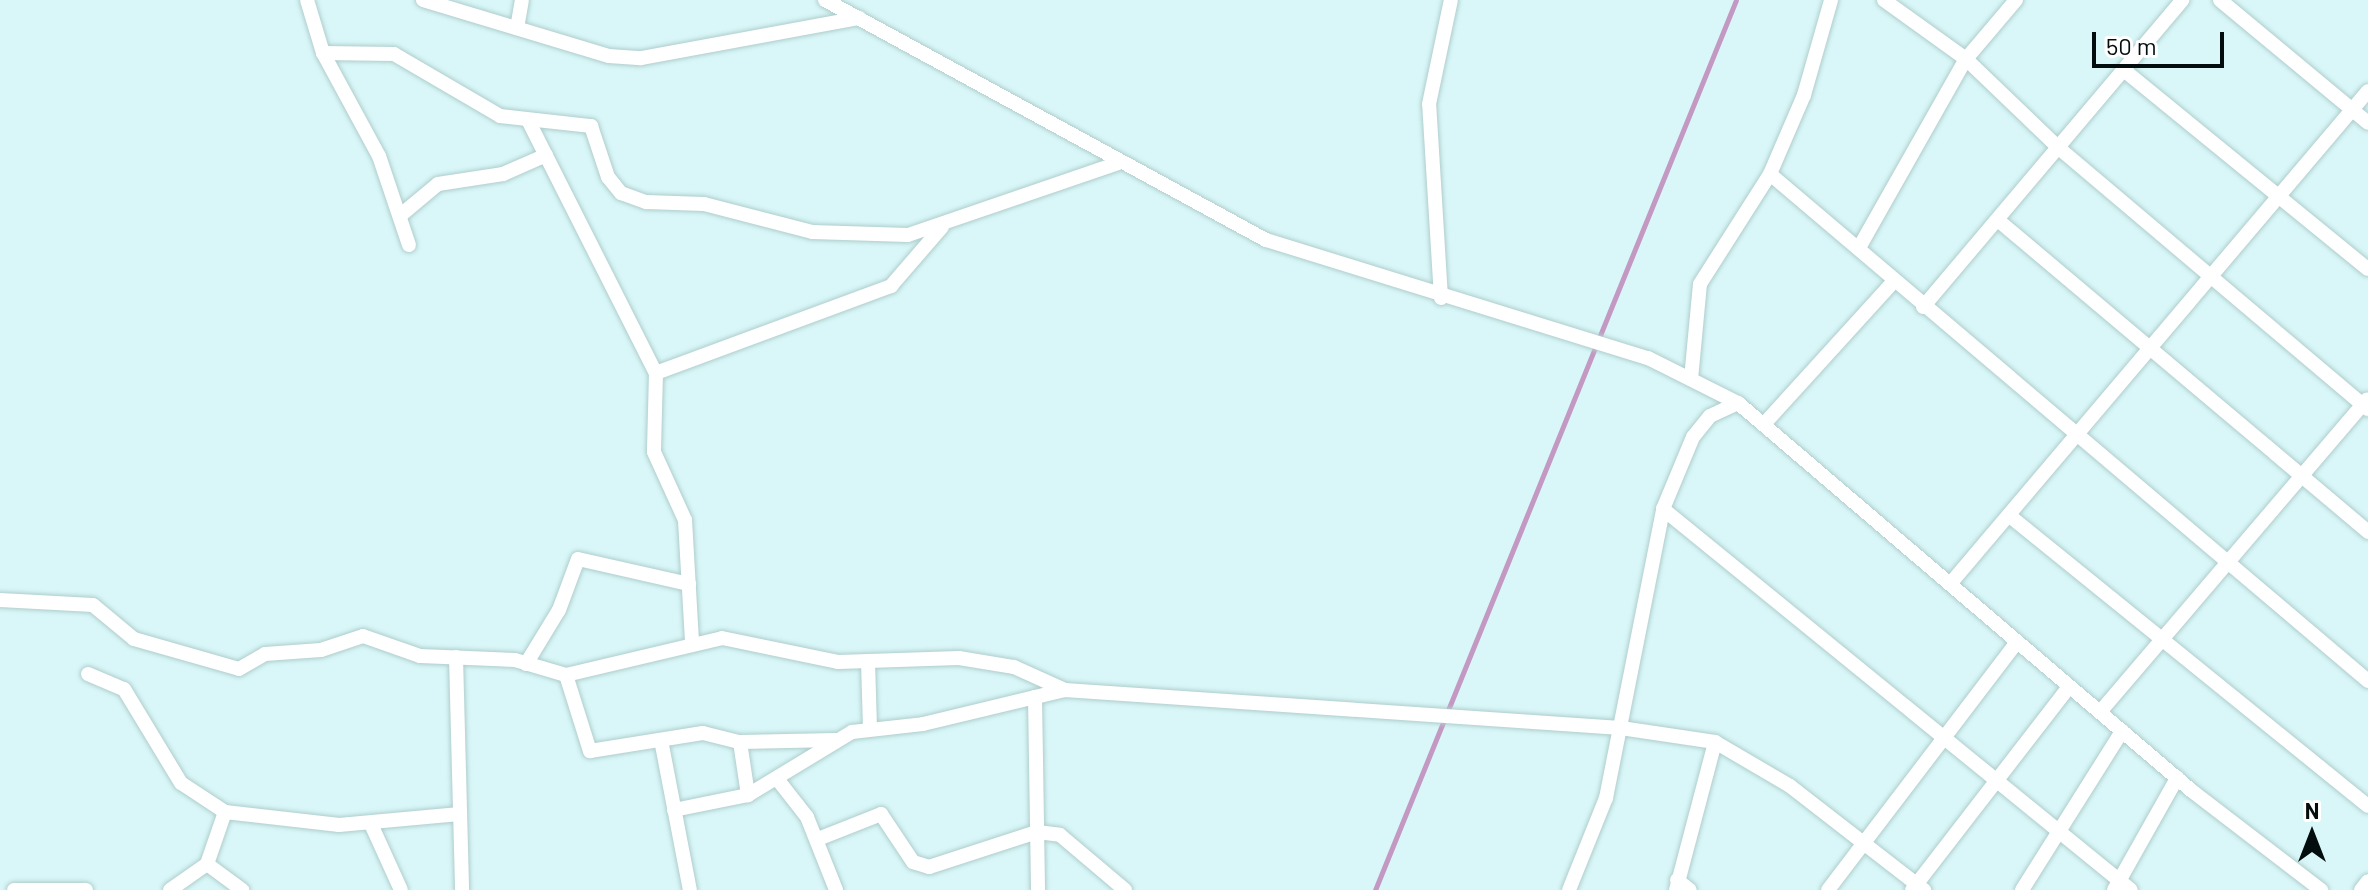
<!DOCTYPE html>
<html>
<head>
<meta charset="utf-8">
<style>
  body { margin:0 }
  #map { position:relative; width:2368px; height:890px; overflow:hidden; background:#d9f7f8; font-family:Barlow,sans-serif }
  div>[style] { position:absolute }
  .stream>* { height:5px; margin:-2.5px; padding:0 2.5px; transform-origin:2.5px; border-radius:2.5px; background:#c398c2 }
  .roads { filter:drop-shadow(0 0 2px #b0cdcd) drop-shadow(0 0 2px #b0cdcd) }
  .street>* { height:14px; margin:-7px; padding:0 7px; transform-origin:7px; border-radius:7px; background:#fff }
  span { translate:-50% -50%; white-space:nowrap; text-align:center; line-height:1.15; -webkit-text-stroke:8px #fff; paint-order:stroke }
  .north { position:absolute; left:2272px; top:794px; width:80px; height:80px; -webkit-text-stroke:6px #fff; paint-order:stroke; rotate:0deg; font-size:22px; font-weight:700; line-height:32px; text-align:center; color:#040d0e }
  .north::after { content:''; display:block; margin:auto; width:28px; height:36px; background:#040d0e; clip-path:polygon(50% 0,100% 100%,50% 72%,0 100%) }
  .scale { position:absolute; left:2092px; top:32px; width:132px; height:36px; box-sizing:border-box; border:4px solid #040d0e; border-top:0; padding-left:10px; font-size:24px; line-height:28px; white-space:nowrap; color:#040d0e; -webkit-text-stroke:6px #fff; paint-order:stroke }
</style>
</head>
<body>
<div id="map">
  <div class="stream">
    <div style="left:1375px;top:890px;width:960px;rotate:-67.92deg"></div>
  </div>
  <div class="roads">
    <div class="street">
      <div style="left:307px;top:0;width:55px;rotate:73.2deg"></div>
      <div style="left:323px;top:53px;width:71px;rotate:0.8deg"></div>
      <div style="left:394px;top:54px;width:123px;rotate:30.3deg"></div>
      <div style="left:500px;top:116px;width:92px;rotate:6.3deg"></div>
      <div style="left:591px;top:126px;width:54px;rotate:71.6deg"></div>
      <div style="left:608px;top:177px;width:21px;rotate:51deg"></div>
      <div style="left:621px;top:193px;width:27px;rotate:20deg"></div>
      <div style="left:646px;top:202px;width:58px;rotate:2deg"></div>
      <div style="left:704px;top:204px;width:112px;rotate:14.5deg"></div>
      <div style="left:812px;top:232px;width:96px;rotate:1.8deg"></div>
      <div style="left:908px;top:235px;width:222px;rotate:-18.9deg"></div>
      <div style="left:423px;top:0;width:194px;rotate:16.8deg"></div>
      <div style="left:609px;top:56px;width:32px;rotate:4deg"></div>
      <div style="left:641px;top:58px;width:222px;rotate:-10.4deg"></div>
      <div style="left:825px;top:0;width:502px;rotate:28.56deg"></div>
      <div style="left:1266px;top:240px;width:400px;rotate:17.2deg"></div>
      <div style="left:1648px;top:358px;width:101px;rotate:26.6deg"></div>
      <div style="left:1738px;top:403px;width:597px;rotate:40.52deg"></div>
      <div style="left:2192px;top:791px;width:163px;rotate:37.5deg"></div>
      <div style="left:2016px;top:0;width:77px;rotate:130.3deg"></div>
      <div style="left:1966px;top:59px;width:130px;rotate:43.8deg"></div>
      <div style="left:2060px;top:149px;width:403px;rotate:40.2deg"></div>
      <div style="left:2220px;top:0;width:192px;rotate:39.7deg"></div>
      <div style="left:517px;top:28px;width:28px;rotate:-80deg"></div>
      <div style="left:323px;top:53px;width:117px;rotate:61.5deg"></div>
      <div style="left:379px;top:156px;width:94px;rotate:71.4deg"></div>
      <div style="left:2125px;top:71px;width:313px;rotate:39.2deg"></div>
      <div style="left:529px;top:122px;width:281px;rotate:63.2deg"></div>
      <div style="left:656px;top:373px;width:79px;rotate:91.5deg"></div>
      <div style="left:654px;top:452px;width:75px;rotate:65.5deg"></div>
      <div style="left:685px;top:520px;width:121px;rotate:86.7deg"></div>
      <div style="left:1770px;top:174px;width:784px;rotate:40.29deg"></div>
      <div style="left:402px;top:214px;width:47px;rotate:-39.8deg"></div>
      <div style="left:438px;top:184px;width:66px;rotate:-8.7deg"></div>
      <div style="left:503px;top:174px;width:47px;rotate:-23.8deg"></div>
      <div style="left:1999px;top:221px;width:483px;rotate:40.1deg"></div>
      <div style="left:1860px;top:246px;width:215px;rotate:-60.5deg"></div>
      <div style="left:1966px;top:59px;width:101px;rotate:-144.3deg"></div>
      <div style="left:1441px;top:298px;width:194px;rotate:-93.5deg"></div>
      <div style="left:1429px;top:104px;width:106px;rotate:-78.1deg"></div>
      <div style="left:1923px;top:307px;width:402px;rotate:-49.8deg"></div>
      <div style="left:656px;top:373px;width:251px;rotate:-20.3deg"></div>
      <div style="left:891px;top:286px;width:78px;rotate:-49.2deg"></div>
      <div style="left:1691px;top:379px;width:95px;rotate:-84.6deg"></div>
      <div style="left:1700px;top:284px;width:130px;rotate:-57.5deg"></div>
      <div style="left:1770px;top:174px;width:86px;rotate:-66.7deg"></div>
      <div style="left:1804px;top:95px;width:99px;rotate:-74.1deg"></div>
      <div style="left:1764px;top:424px;width:193px;rotate:-47.7deg"></div>
      <div style="left:1663px;top:509px;width:603px;rotate:39.15deg"></div>
      <div style="left:2011px;top:517px;width:459px;rotate:39deg"></div>
      <div style="left:1950px;top:584px;width:646px;rotate:-49.71deg"></div>
      <div style="left:0;top:600px;width:93px;rotate:3.1deg"></div>
      <div style="left:93px;top:605px;width:53px;rotate:39.7deg"></div>
      <div style="left:134px;top:639px;width:109px;rotate:15.9deg"></div>
      <div style="left:239px;top:669px;width:30px;rotate:-30deg"></div>
      <div style="left:265px;top:654px;width:56px;rotate:-4.1deg"></div>
      <div style="left:321px;top:650px;width:44px;rotate:-18.4deg"></div>
      <div style="left:363px;top:636px;width:60px;rotate:19.3deg"></div>
      <div style="left:420px;top:656px;width:95px;rotate:2.4deg"></div>
      <div style="left:515px;top:660px;width:53px;rotate:16.4deg"></div>
      <div style="left:566px;top:675px;width:160px;rotate:-13.3deg"></div>
      <div style="left:722px;top:638px;width:118px;rotate:11.7deg"></div>
      <div style="left:838px;top:662px;width:121px;rotate:-1.9deg"></div>
      <div style="left:959px;top:658px;width:56px;rotate:9.3deg"></div>
      <div style="left:1014px;top:667px;width:56px;rotate:24.3deg"></div>
      <div style="left:456px;top:657px;width:233px;rotate:88.5deg"></div>
      <div style="left:868px;top:661px;width:68px;rotate:88.3deg"></div>
      <div style="left:526px;top:664px;width:63px;rotate:-58.6deg"></div>
      <div style="left:559px;top:610px;width:54px;rotate:-69.6deg"></div>
      <div style="left:578px;top:559px;width:114px;rotate:12.7deg"></div>
      <div style="left:88px;top:674px;width:39px;rotate:23deg"></div>
      <div style="left:124px;top:689px;width:110px;rotate:58.8deg"></div>
      <div style="left:181px;top:783px;width:53px;rotate:33.4deg"></div>
      <div style="left:225px;top:812px;width:115px;rotate:6.5deg"></div>
      <div style="left:339px;top:825px;width:121px;rotate:-5.2deg"></div>
      <div style="left:566px;top:675px;width:80px;rotate:72.5deg"></div>
      <div style="left:590px;top:751px;width:114px;rotate:-9.1deg"></div>
      <div style="left:703px;top:733px;width:38px;rotate:14deg"></div>
      <div style="left:740px;top:742px;width:95px;rotate:-1.2deg"></div>
      <div style="left:1035px;top:697px;width:193px;rotate:89.1deg"></div>
      <div style="left:2100px;top:712px;width:411px;rotate:-49.5deg"></div>
      <div style="left:661px;top:740px;width:153px;rotate:79.1deg"></div>
      <div style="left:740px;top:742px;width:54px;rotate:81.4deg"></div>
      <div style="left:778px;top:780px;width:47px;rotate:51.9deg"></div>
      <div style="left:807px;top:817px;width:79px;rotate:68.3deg"></div>
      <div style="left:674px;top:810px;width:76px;rotate:-11.5deg"></div>
      <div style="left:748px;top:795px;width:122px;rotate:-31.2deg"></div>
      <div style="left:852px;top:732px;width:71px;rotate:-6.4deg"></div>
      <div style="left:923px;top:724px;width:146px;rotate:-13.5deg"></div>
      <div style="left:1065px;top:690px;width:557px;rotate:3.91deg"></div>
      <div style="left:1621px;top:728px;width:95px;rotate:8.5deg"></div>
      <div style="left:1715px;top:742px;width:87px;rotate:30.4deg"></div>
      <div style="left:1790px;top:786px;width:170px;rotate:37.8deg"></div>
      <div style="left:371px;top:824px;width:72px;rotate:65.6deg"></div>
      <div style="left:818px;top:839px;width:68px;rotate:-21.6deg"></div>
      <div style="left:881px;top:814px;width:58px;rotate:56.3deg"></div>
      <div style="left:913px;top:862px;width:17px;rotate:17deg"></div>
      <div style="left:929px;top:867px;width:114px;rotate:-18deg"></div>
      <div style="left:1037px;top:832px;width:23px;rotate:7deg"></div>
      <div style="left:1060px;top:835px;width:85px;rotate:40.2deg"></div>
      <div style="left:207px;top:864px;width:44px;rotate:36.6deg"></div>
      <div style="left:1677px;top:880px;width:16px;rotate:38deg"></div>
      <div style="left:14px;top:890px;width:72px"></div>
      <div style="left:170px;top:890px;width:45px;rotate:-35.1deg"></div>
      <div style="left:207px;top:864px;width:55px;rotate:-70.9deg"></div>
      <div style="left:1569px;top:890px;width:99px;rotate:-68.1deg"></div>
      <div style="left:1606px;top:798px;width:295px;rotate:-78.8deg"></div>
      <div style="left:1663px;top:509px;width:78px;rotate:-67.4deg"></div>
      <div style="left:1693px;top:437px;width:27px;rotate:-51deg"></div>
      <div style="left:1710px;top:416px;width:31px;rotate:-25deg"></div>
      <div style="left:1676px;top:890px;width:153px;rotate:-75.2deg"></div>
      <div style="left:1828px;top:890px;width:310px;rotate:-52.7deg"></div>
      <div style="left:1912px;top:890px;width:257px;rotate:-52.3deg"></div>
      <div style="left:2022px;top:890px;width:188px;rotate:-57.8deg"></div>
      <div style="left:2114px;top:890px;width:129px;rotate:-60.6deg"></div>
      <div style="left:2361px;top:890px;width:11px;rotate:-52deg"></div>
    </div>
  </div>
  <div class="north">N</div>
  <div class="scale">50 m</div>
</div>
</body>
</html>
